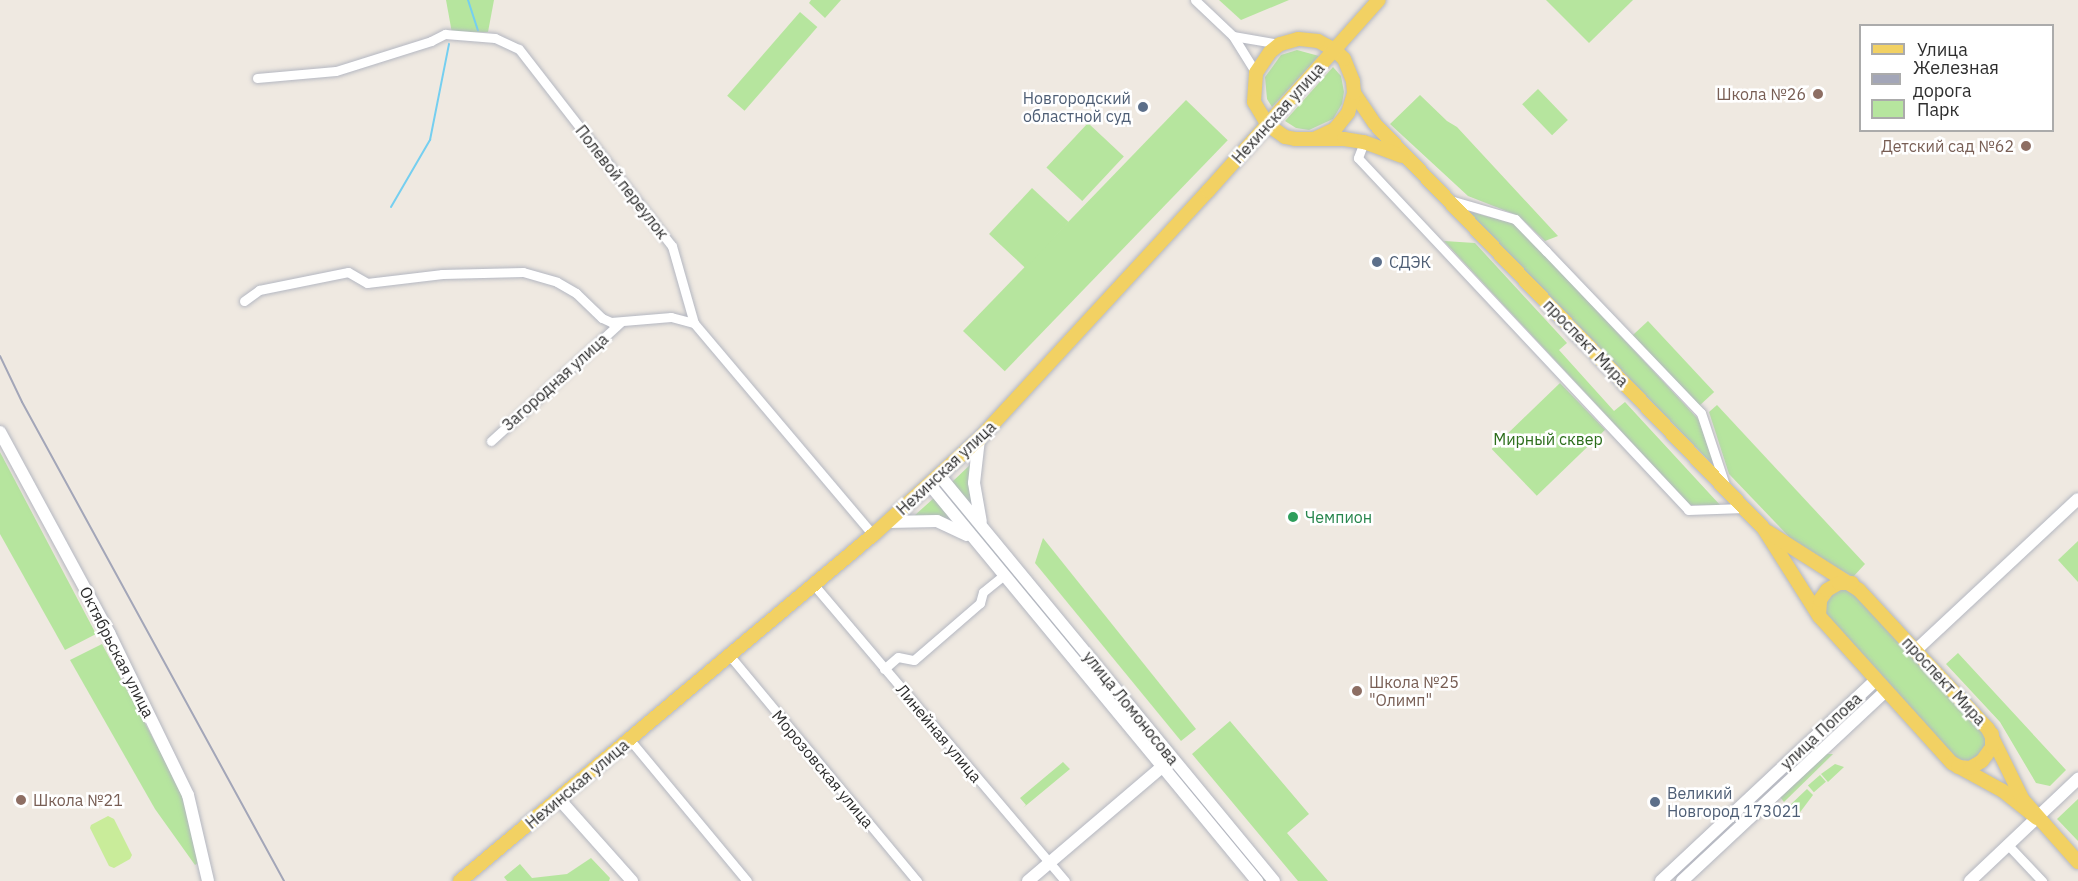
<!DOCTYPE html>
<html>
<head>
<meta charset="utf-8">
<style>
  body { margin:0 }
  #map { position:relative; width:2078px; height:881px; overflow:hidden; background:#efe9e1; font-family:"IBM Plex Sans",sans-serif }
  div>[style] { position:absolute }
  .green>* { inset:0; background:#b6e59e; transform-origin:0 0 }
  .pitch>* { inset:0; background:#c9ec9a }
  .stream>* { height:2px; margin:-1px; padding:0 1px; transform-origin:1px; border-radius:1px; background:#75cff0 }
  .roads { filter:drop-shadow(0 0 2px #b4b7c1) drop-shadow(0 0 2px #b4b7c1) }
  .street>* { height:9px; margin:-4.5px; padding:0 4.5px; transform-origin:4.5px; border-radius:4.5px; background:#fff }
  .secondary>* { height:12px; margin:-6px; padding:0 6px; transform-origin:6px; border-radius:6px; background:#fff }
  .primary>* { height:14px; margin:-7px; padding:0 7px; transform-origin:7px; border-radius:7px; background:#f2d163 }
  .rail>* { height:2px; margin:-1px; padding:0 1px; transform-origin:1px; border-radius:1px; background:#a3a6b8 }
  .dots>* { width:16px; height:16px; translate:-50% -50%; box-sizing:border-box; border:3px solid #fff; border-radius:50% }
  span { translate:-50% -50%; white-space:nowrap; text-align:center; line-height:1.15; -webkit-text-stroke:5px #fff; paint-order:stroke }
  .education-label { font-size:16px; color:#785e54 }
  .right { translate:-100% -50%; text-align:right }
  .left { translate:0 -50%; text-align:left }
  .service-label { font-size:16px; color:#4e5e75 }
  .street-label { font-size:16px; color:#2e2e2e }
  .park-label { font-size:16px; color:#2c6e1b }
  .leisure-label { font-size:16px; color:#27864d }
  .legend { position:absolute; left:1859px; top:24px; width:195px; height:108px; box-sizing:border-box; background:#fff; border:2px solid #ababab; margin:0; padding:8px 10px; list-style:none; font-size:18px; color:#2e2e2e }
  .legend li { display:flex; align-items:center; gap:12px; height:30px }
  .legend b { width:30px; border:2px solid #ababab }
</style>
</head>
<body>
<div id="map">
  <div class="green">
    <div style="clip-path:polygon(446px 0,494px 0,488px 32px,452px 33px)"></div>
    <div style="clip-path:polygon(811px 0,841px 0,825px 18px,809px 3px)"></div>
    <div style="clip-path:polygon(1219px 0,1289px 0,1241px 20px)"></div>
    <div style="clip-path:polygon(1546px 0,1633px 0,1589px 43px)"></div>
    <div style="left:800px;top:12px;width:23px;height:111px;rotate:41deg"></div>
    <div style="clip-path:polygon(1297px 50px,1319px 56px,1272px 107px,1267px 99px,1265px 77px,1281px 55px)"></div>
    <div style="clip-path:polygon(1333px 67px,1341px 76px,1344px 92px,1342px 104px,1333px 119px,1309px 130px,1296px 128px,1285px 121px)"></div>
    <div style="left:1538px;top:89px;width:43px;height:22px;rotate:46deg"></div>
    <div style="clip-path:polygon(1420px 95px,1447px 121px,1457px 127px,1558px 236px,1545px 241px,1519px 216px,1468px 196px,1390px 124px)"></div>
    <div style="left:1186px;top:100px;width:58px;height:321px;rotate:44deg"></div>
    <div style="left:1088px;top:123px;width:49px;height:61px;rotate:43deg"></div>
    <div style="left:1032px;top:188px;width:50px;height:63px;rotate:43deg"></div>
    <div style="clip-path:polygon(1467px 211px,1516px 224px,1699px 420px,1716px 468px)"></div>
    <div style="clip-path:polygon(1444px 241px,1475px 243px,1567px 343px,1559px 350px,1614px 411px,1625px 402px,1720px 505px,1690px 505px)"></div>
    <div style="left:1648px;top:321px;width:97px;height:21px;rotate:47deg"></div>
    <div style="left:1560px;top:383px;width:65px;height:95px;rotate:46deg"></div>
    <div style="clip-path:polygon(1717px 405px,1865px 564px,1853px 577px,1798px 546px,1729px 474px,1709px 412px)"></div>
    <div style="clip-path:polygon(0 452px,96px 634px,65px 650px,0 534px)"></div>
    <div style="clip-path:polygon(970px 465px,970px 483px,972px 506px,952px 482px)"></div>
    <div style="clip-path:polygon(935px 497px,955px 522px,929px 516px,914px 516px)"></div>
    <div style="clip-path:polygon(953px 498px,1074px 645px,1070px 648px,950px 501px)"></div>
    <div style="clip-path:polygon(1043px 538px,1196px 729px,1181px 741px,1035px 563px)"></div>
    <div style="clip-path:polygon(2078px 541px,2078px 582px,2058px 560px)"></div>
    <div style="clip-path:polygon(1849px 588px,1985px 731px,1987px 743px,1980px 754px,1970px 761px,1955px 759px,1824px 617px,1825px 599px,1835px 589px)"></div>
    <div style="clip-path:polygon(102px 644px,179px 786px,201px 861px,195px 865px,155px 809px,70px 660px)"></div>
    <div style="clip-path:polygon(1958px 653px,2066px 770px,2050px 786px,2036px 783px,2000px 722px,1946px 664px)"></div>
    <div style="clip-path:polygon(1082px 655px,1268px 881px,1263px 881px,1078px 658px)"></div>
    <div style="clip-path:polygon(1230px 721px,1309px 814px,1287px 833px,1328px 881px,1298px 881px,1192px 754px)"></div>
    <div style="clip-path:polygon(1826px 754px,1833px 754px,1784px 802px,1780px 797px)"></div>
    <div style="clip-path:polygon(1063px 762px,1070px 769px,1023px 808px,1026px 805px,1020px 798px)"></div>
    <div style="clip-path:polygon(1835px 764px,1844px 767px,1828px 782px,1821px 774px)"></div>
    <div style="left:1820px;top:775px;width:9px;height:16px;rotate:49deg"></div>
    <div style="clip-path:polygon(1807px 789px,1813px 795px,1798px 815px,1789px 806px)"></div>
    <div style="clip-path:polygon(2078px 799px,2078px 841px,2057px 819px)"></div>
    <div style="clip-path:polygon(591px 858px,610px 878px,609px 881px,507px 881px,504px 877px,520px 864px,532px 878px,567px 874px)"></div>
  </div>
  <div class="pitch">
    <div style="clip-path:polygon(108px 816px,114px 819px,132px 855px,130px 859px,114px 868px,109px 866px,90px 828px,91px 825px)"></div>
  </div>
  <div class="stream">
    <div style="left:468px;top:0;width:32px;rotate:72deg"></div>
    <div style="left:391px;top:207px;width:78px;rotate:-59.8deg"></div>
    <div style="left:430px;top:140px;width:98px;rotate:-78.8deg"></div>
  </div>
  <div class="roads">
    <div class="street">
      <div style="left:1195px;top:0;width:52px;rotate:43.5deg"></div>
      <div style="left:1233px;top:36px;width:44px;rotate:58.1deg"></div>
      <div style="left:1233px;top:36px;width:48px;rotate:9.7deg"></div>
      <div style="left:257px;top:78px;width:79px;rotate:-5.1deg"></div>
      <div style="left:336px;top:71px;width:100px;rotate:-17.5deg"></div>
      <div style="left:431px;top:41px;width:16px;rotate:-27deg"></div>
      <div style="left:445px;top:34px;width:50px;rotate:4.6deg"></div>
      <div style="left:495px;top:38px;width:26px;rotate:25deg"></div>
      <div style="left:519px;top:49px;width:249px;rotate:52.2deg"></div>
      <div style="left:672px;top:246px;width:80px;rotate:74.1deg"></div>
      <div style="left:694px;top:323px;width:277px;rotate:49.8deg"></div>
      <div style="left:1364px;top:142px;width:17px;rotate:111deg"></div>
      <div style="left:1358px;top:158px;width:482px;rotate:46.8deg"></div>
      <div style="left:1688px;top:510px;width:56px;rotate:-2deg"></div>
      <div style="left:1450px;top:200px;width:68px;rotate:16.3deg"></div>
      <div style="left:1515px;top:219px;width:45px;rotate:45.9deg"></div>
      <div style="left:1546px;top:251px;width:224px;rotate:46.3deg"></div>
      <div style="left:1701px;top:413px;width:76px;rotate:71.6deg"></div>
      <div style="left:244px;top:301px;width:19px;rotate:-36deg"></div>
      <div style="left:259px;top:290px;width:91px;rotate:-11.4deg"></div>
      <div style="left:348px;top:272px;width:22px;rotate:30deg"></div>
      <div style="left:367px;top:283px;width:76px;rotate:-6.8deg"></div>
      <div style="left:442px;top:274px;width:81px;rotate:-1.4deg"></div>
      <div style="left:523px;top:272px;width:35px;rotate:16deg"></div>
      <div style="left:557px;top:282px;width:22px;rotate:30deg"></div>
      <div style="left:576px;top:293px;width:36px;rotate:44deg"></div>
      <div style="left:602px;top:318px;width:10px;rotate:24deg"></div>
      <div style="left:611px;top:322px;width:60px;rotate:-4.8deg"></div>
      <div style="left:671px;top:317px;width:24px;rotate:15deg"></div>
      <div style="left:491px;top:441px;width:175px;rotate:-42.5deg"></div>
      <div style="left:814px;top:585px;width:388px;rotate:49.7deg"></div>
      <div style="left:730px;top:656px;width:293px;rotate:50.3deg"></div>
      <div style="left:884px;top:669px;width:18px;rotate:-41deg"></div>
      <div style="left:898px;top:657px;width:16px;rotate:11deg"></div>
      <div style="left:914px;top:660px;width:87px;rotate:-40.8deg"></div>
      <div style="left:980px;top:603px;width:11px;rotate:-75deg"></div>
      <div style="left:983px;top:592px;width:27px;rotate:-39deg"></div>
      <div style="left:630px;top:740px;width:183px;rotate:50.3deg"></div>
      <div style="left:2008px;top:845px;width:50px;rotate:46.6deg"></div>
    </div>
    <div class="secondary">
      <div style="left:0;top:432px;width:229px;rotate:61.5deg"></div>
      <div style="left:109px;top:633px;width:180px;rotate:64deg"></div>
      <div style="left:188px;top:795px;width:88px;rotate:76.9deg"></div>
      <div style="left:979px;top:439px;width:44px;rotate:96.5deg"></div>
      <div style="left:974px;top:483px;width:39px;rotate:80deg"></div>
      <div style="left:940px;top:476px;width:525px;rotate:50.49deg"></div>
      <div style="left:930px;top:485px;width:514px;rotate:50.45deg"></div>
      <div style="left:888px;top:522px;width:49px;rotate:-1.2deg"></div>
      <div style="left:937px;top:521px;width:33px;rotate:25deg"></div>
      <div style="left:1916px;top:650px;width:221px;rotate:-43deg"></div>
      <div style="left:559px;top:799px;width:110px;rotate:48.3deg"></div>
      <div style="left:1028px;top:881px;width:176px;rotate:-40.4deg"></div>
      <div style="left:1661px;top:881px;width:294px;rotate:-43.1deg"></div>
      <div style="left:1682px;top:881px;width:279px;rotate:-43deg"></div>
      <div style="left:1970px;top:881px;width:149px;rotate:-43.4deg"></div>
    </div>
    <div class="primary">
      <div style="left:1354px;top:93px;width:37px;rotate:56deg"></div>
      <div style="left:1375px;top:124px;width:562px;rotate:46.15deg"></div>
      <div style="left:1764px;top:529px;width:103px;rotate:57.7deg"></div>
      <div style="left:1819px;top:616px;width:198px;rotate:47.9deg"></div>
      <div style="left:1952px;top:763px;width:58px;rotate:28.8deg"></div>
      <div style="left:2003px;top:791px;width:43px;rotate:38.5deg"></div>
      <div style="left:1316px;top:138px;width:21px;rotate:-25deg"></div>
      <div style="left:1335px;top:129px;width:21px;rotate:-51deg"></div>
      <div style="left:1348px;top:113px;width:21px;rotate:-73deg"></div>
      <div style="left:1354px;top:93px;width:12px;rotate:-95deg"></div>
      <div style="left:1353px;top:81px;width:24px;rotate:-112deg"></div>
      <div style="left:1344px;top:59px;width:13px;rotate:-135deg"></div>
      <div style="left:1335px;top:50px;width:19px;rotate:-152deg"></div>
      <div style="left:1318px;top:41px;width:20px;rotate:-174deg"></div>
      <div style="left:1298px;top:39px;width:19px;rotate:164deg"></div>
      <div style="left:1280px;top:44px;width:13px;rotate:141deg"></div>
      <div style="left:1270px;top:52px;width:25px;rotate:124deg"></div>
      <div style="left:1256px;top:73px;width:29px;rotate:94deg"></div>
      <div style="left:1254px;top:102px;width:27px;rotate:59deg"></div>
      <div style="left:1268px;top:125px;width:21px;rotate:35deg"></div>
      <div style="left:1285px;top:137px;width:10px;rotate:11deg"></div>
      <div style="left:1295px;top:139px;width:49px"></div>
      <div style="left:1344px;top:139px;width:20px;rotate:9deg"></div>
      <div style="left:1364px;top:142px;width:40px;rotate:20.2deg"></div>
      <div style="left:1768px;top:532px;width:108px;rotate:32.5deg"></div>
      <div style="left:1859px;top:590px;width:190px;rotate:47.1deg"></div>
      <div style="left:1988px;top:729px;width:79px;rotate:63.8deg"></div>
      <div style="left:2023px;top:800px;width:83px;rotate:48.4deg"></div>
      <div style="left:1819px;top:616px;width:16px;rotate:-86deg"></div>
      <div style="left:1820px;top:600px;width:12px;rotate:-55deg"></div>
      <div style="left:1827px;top:590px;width:14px;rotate:-30deg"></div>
      <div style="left:1839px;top:583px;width:13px"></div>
      <div style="left:1958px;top:767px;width:12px;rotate:5deg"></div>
      <div style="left:1970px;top:768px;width:14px;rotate:-30deg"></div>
      <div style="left:1982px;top:761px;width:17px;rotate:-54deg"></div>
      <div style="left:1992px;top:747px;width:13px;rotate:-90deg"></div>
      <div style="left:460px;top:881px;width:539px;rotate:-39.96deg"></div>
      <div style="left:873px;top:535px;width:143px;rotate:-42.2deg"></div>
      <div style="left:979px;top:439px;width:338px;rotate:-47.3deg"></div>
      <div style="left:1208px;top:191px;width:256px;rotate:-48.2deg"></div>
    </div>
  </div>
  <div class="rail">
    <div style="left:0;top:356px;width:51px;rotate:64.4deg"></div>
    <div style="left:22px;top:402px;width:546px;rotate:61.32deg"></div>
  </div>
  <div class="dots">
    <div style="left:1818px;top:94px;background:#8d6e63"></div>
    <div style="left:1143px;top:107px;background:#5c6f8a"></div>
    <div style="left:2026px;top:146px;background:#8d6e63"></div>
    <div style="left:1377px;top:262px;background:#5c6f8a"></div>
    <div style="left:1293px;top:517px;background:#2e9e5b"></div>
    <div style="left:1357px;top:691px;background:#8d6e63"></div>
    <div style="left:21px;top:800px;background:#8d6e63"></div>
    <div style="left:1655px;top:802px;background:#5c6f8a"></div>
  </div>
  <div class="education-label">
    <span class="right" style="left:1806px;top:94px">Школа №26</span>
    <span class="right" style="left:2014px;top:146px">Детский сад №62</span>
    <span class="left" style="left:1369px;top:691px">Школа №25<br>"Олимп"</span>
    <span class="left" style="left:33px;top:800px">Школа №21</span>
  </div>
  <div class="service-label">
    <span class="right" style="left:1131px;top:107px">Новгородский<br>областной суд</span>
    <span class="left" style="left:1389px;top:262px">СДЭК</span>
    <span class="left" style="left:1667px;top:802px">Великий<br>Новгород 173021</span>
  </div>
  <div class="street-label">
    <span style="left:1278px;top:113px;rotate:-48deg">Нехинская улица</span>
    <span style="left:622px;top:182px;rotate:52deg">Полевой переулок</span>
    <span style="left:1586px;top:343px;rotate:46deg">проспект Мира</span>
    <span style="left:555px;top:382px;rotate:-42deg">Загородная улица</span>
    <span style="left:946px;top:468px;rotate:-43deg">Нехинская улица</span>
    <span style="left:117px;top:652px;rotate:63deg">Октябрьская улица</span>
    <span style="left:1944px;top:681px;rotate:47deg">проспект Мира</span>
    <span style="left:1131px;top:708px;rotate:51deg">улица Ломоносова</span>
    <span style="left:1821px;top:731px;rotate:-43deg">улица Попова</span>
    <span style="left:939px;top:733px;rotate:50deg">Линейная улица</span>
    <span style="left:823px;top:769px;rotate:50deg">Морозовская улица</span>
    <span style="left:577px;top:784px;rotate:-40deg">Нехинская улица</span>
  </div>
  <div class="park-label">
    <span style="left:1548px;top:439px">Мирный сквер</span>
  </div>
  <div class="leisure-label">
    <span class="left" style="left:1305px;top:517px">Чемпион</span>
  </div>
  <ul class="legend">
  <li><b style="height:8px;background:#f2d163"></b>Улица</li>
  <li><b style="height:8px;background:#a3a6b8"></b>Железная дорога</li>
  <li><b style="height:16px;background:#b6e59e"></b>Парк</li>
  </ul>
</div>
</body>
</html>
